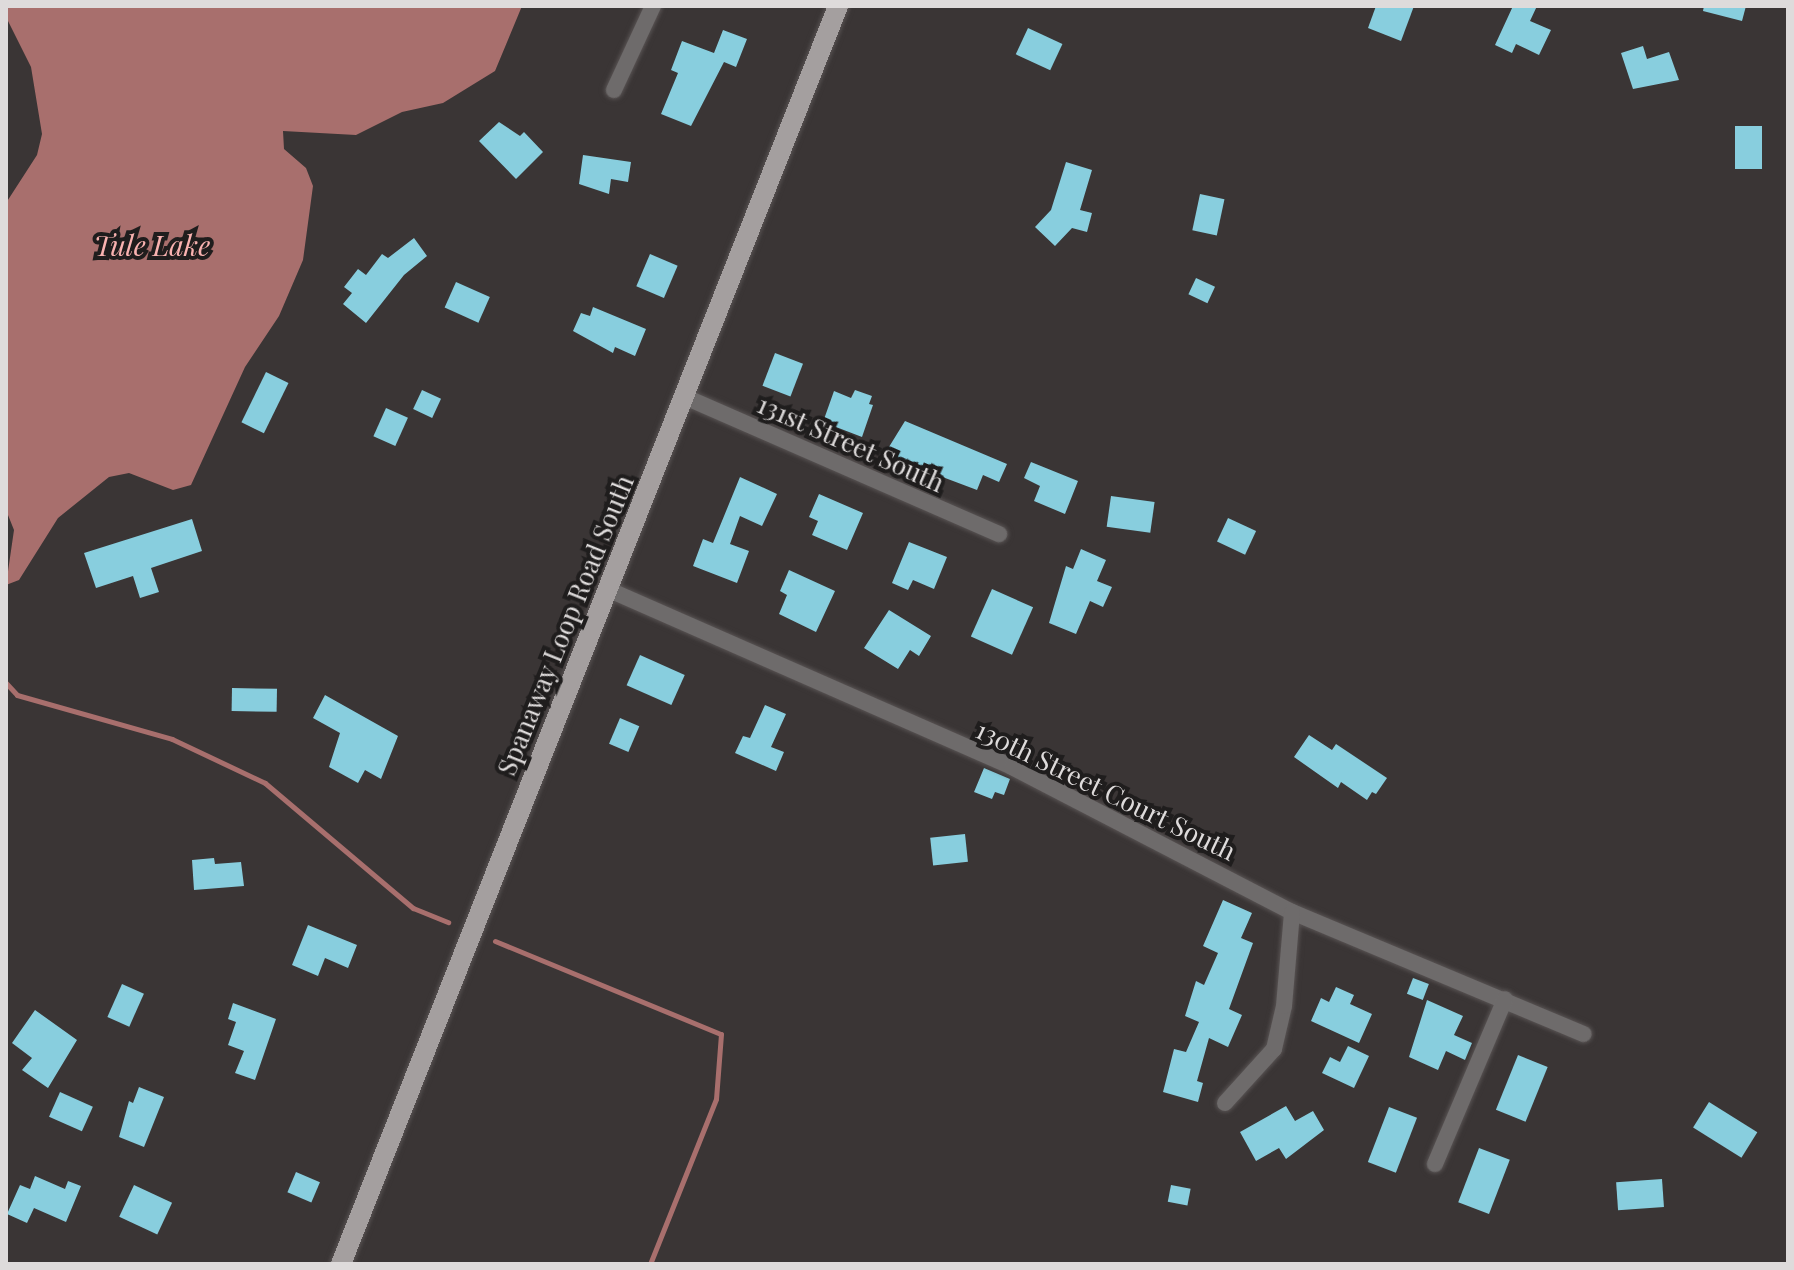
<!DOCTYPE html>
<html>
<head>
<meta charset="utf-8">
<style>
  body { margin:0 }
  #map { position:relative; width:1794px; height:1270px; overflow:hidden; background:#3a3535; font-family:"Playfair Display",serif }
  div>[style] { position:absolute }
  .water>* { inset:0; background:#a86f6d }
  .stream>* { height:5px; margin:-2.5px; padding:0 2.5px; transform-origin:2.5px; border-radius:2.5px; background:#a86f6d }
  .building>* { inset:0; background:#88cede; transform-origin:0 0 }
  .roads { filter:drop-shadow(0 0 2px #585353) drop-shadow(0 0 2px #585353) }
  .minor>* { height:16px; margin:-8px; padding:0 8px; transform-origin:8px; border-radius:8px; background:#6e6b6b }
  .major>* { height:20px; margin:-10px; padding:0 10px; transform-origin:10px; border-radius:10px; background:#a49f9f }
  span { translate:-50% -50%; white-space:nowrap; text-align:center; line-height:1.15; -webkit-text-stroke:8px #1f1d1d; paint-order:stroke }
  .street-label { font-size:26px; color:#dedbdb }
  .water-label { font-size:28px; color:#f9b2b0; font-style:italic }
  .frame { position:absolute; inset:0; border:8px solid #dedbdb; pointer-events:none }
</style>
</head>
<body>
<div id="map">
  <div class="water">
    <div style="clip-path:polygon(6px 6px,522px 6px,495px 71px,443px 103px,402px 112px,356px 135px,283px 131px,284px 149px,306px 168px,313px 186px,303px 260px,279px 316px,245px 367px,191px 485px,173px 490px,129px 473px,109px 477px,58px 518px,19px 580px,6px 585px,14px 530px,6px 510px,6px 203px,37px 155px,42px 134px,31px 67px,6px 17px)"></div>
  </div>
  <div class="stream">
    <div style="left:6px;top:683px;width:16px;rotate:47deg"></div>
    <div style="left:17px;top:695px;width:161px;rotate:15.8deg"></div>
    <div style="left:172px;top:739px;width:103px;rotate:25.3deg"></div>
    <div style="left:265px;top:783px;width:194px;rotate:40.2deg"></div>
    <div style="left:413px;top:908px;width:38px;rotate:22deg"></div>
    <div style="left:495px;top:941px;width:244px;rotate:22.4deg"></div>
    <div style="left:721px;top:1034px;width:65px;rotate:94.4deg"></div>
    <div style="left:716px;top:1099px;width:178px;rotate:111.8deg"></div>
  </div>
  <div class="building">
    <div style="clip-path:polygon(1376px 6px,1414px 6px,1401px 41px,1368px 28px)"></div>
    <div style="clip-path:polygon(1513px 6px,1537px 6px,1530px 21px,1551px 30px,1539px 55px,1516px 44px,1512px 53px,1495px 45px)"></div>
    <div style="clip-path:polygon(1704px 6px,1746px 6px,1742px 21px,1703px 11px)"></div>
    <div style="left:1028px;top:28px;width:38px;height:29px;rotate:25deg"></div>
    <div style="clip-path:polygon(723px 30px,747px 39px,736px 67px,724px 62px,691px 126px,661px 114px,678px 73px,671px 70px,682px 41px,714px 53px)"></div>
    <div style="clip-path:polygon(1643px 46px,1647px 59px,1669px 52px,1679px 80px,1633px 89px,1621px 53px)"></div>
    <div style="clip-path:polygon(499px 122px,520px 136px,524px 132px,543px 152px,516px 179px,479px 141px)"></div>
    <div style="left:1735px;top:126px;width:27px;height:43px"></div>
    <div style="clip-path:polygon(583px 155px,631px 162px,628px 182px,611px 179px,609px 194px,579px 184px)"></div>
    <div style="clip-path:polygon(1066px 162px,1092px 170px,1080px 210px,1092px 213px,1087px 232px,1072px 228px,1055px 246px,1035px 227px,1051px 210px)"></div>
    <div style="left:1200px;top:194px;width:25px;height:37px;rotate:12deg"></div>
    <div style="clip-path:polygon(414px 238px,427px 256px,404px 275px,366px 323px,343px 304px,352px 293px,344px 287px,358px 269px,366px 275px,382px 254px,388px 258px)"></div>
    <div style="left:650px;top:254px;width:30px;height:35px;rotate:23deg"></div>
    <div style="left:1196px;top:278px;width:21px;height:18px;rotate:25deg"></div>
    <div style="left:456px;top:282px;width:37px;height:28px;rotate:24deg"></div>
    <div style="clip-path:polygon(593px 307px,646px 329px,635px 356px,615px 347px,613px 353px,573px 331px,581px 313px,590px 316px)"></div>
    <div style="left:775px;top:353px;width:30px;height:35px;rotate:21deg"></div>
    <div style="left:266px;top:372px;width:25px;height:56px;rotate:26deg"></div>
    <div style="left:422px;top:390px;width:21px;height:21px;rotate:25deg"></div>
    <div style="clip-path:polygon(855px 390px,872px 396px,869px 404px,873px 405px,862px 437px,823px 422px,834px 391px,851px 398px)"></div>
    <div style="left:386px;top:408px;width:24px;height:31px;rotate:24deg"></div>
    <div style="clip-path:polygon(905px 421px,1007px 464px,999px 482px,983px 475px,977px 490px,884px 455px)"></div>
    <div style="clip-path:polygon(1031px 462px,1078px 481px,1065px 514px,1034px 501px,1040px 486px,1024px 478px)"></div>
    <div style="clip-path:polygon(740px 477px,777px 494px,762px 526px,740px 516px,730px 544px,749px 551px,737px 583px,693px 566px,703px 539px,713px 543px)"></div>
    <div style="clip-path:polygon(819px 494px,863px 513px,847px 550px,812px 535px,818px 521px,809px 517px)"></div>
    <div style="left:1111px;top:496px;width:44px;height:31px;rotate:8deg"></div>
    <div style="left:1228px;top:518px;width:31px;height:26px;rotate:25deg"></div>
    <div style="clip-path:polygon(192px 519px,202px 551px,151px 568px,159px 592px,140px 598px,133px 576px,96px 588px,84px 553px)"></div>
    <div style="clip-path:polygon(909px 542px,947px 557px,934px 589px,913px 580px,908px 590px,892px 583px)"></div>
    <div style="clip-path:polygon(1081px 549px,1106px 560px,1097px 581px,1112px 587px,1103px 607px,1090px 601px,1076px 634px,1049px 623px,1066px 566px,1073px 569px)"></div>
    <div style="clip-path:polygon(789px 570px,835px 591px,816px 632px,779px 614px,787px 595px,780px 591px)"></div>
    <div style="left:992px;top:589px;width:45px;height:52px;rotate:24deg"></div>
    <div style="clip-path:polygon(889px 610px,931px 636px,919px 656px,910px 650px,898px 669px,864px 648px)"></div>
    <div style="left:640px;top:655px;width:49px;height:33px;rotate:24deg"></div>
    <div style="left:232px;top:688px;width:45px;height:23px;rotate:1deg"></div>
    <div style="clip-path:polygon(325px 695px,398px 736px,381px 779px,365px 770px,358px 783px,329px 767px,340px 733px,313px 718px)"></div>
    <div style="clip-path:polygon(765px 705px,786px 714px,771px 747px,784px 752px,776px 771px,735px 753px,743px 736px,750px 738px)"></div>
    <div style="left:620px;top:718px;width:21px;height:28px;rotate:23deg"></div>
    <div style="clip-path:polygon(1309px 735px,1332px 750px,1336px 744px,1387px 778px,1376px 794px,1372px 792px,1367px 800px,1341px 782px,1338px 788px,1294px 757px)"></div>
    <div style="clip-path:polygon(984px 768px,1010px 779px,1004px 795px,995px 792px,992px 799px,974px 792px)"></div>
    <div style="left:965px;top:834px;width:28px;height:35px;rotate:84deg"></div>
    <div style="clip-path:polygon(214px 858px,215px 864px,241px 862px,244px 886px,194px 890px,192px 860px)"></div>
    <div style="clip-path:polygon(1223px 900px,1252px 913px,1241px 938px,1253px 943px,1229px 1009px,1242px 1015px,1228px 1047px,1209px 1038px,1197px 1081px,1203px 1083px,1198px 1102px,1163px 1092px,1174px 1049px,1186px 1052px,1199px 1022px,1185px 1016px,1196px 981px,1204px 985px,1218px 953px,1203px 946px)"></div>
    <div style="clip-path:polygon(308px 925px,357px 945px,348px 968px,325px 958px,318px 976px,292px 965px)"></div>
    <div style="left:1413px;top:978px;width:17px;height:17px;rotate:21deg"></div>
    <div style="left:122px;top:984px;width:24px;height:36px;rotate:24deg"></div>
    <div style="clip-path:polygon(1336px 987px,1354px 995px,1350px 1004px,1372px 1014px,1359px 1043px,1311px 1021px,1321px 998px,1329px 1002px)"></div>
    <div style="clip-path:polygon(1427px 1000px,1463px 1016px,1454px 1035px,1472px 1043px,1465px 1060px,1446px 1051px,1438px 1070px,1409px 1057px)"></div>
    <div style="clip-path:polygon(233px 1003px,276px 1019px,255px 1080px,235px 1073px,244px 1051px,228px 1045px,236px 1022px,228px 1019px)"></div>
    <div style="clip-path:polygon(35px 1010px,77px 1040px,48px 1088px,22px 1070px,32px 1058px,12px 1043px)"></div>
    <div style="clip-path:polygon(1348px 1046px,1369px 1056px,1354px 1088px,1322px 1073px,1330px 1057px,1340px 1062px)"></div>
    <div style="left:1518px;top:1055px;width:32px;height:59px;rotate:22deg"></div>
    <div style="clip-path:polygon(139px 1087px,164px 1097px,144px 1147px,119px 1137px,129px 1101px,133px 1103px)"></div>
    <div style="left:60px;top:1092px;width:36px;height:27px;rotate:24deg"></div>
    <div style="left:1709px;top:1102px;width:57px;height:30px;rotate:32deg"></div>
    <div style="clip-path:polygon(1286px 1106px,1295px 1121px,1313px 1111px,1324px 1130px,1286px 1159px,1279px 1148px,1256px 1161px,1240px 1132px)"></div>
    <div style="left:1389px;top:1107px;width:30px;height:59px;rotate:21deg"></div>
    <div style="left:1479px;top:1148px;width:33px;height:58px;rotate:21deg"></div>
    <div style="left:296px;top:1172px;width:26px;height:22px;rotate:23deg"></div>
    <div style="clip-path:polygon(35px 1176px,65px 1189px,68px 1181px,81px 1186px,66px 1222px,34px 1208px,27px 1223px,7px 1214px,20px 1185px,30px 1189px)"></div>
    <div style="left:1662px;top:1179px;width:28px;height:46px;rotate:86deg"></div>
    <div style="left:134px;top:1185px;width:42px;height:35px;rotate:25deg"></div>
    <div style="left:1171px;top:1185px;width:20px;height:17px;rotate:11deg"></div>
  </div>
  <div class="roads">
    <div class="minor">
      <div style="left:614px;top:90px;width:93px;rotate:-65.1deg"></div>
      <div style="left:683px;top:396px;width:345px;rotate:23.6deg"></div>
      <div style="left:607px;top:589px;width:442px;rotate:23.7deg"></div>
      <div style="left:1012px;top:767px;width:315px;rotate:27.4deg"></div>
      <div style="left:1292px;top:912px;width:316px;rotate:22.7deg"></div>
      <div style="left:1225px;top:1103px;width:73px;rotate:-47.8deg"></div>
      <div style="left:1274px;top:1049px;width:44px;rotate:-76.9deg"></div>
      <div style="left:1284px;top:1006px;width:94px;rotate:-85.1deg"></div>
      <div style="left:1435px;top:1164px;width:179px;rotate:-67deg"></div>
    </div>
    <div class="major">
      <div style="left:341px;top:1264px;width:1353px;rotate:-68.44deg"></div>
    </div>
  </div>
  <div class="street-label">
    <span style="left:851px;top:443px;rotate:24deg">131st Street South</span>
    <span style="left:565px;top:625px;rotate:-68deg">Spanaway Loop Road South</span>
    <span style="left:1106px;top:790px;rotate:26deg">130th Street Court South</span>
  </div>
  <div class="water-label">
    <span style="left:152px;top:245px">Tule Lake</span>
  </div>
  <div class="frame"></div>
</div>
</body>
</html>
